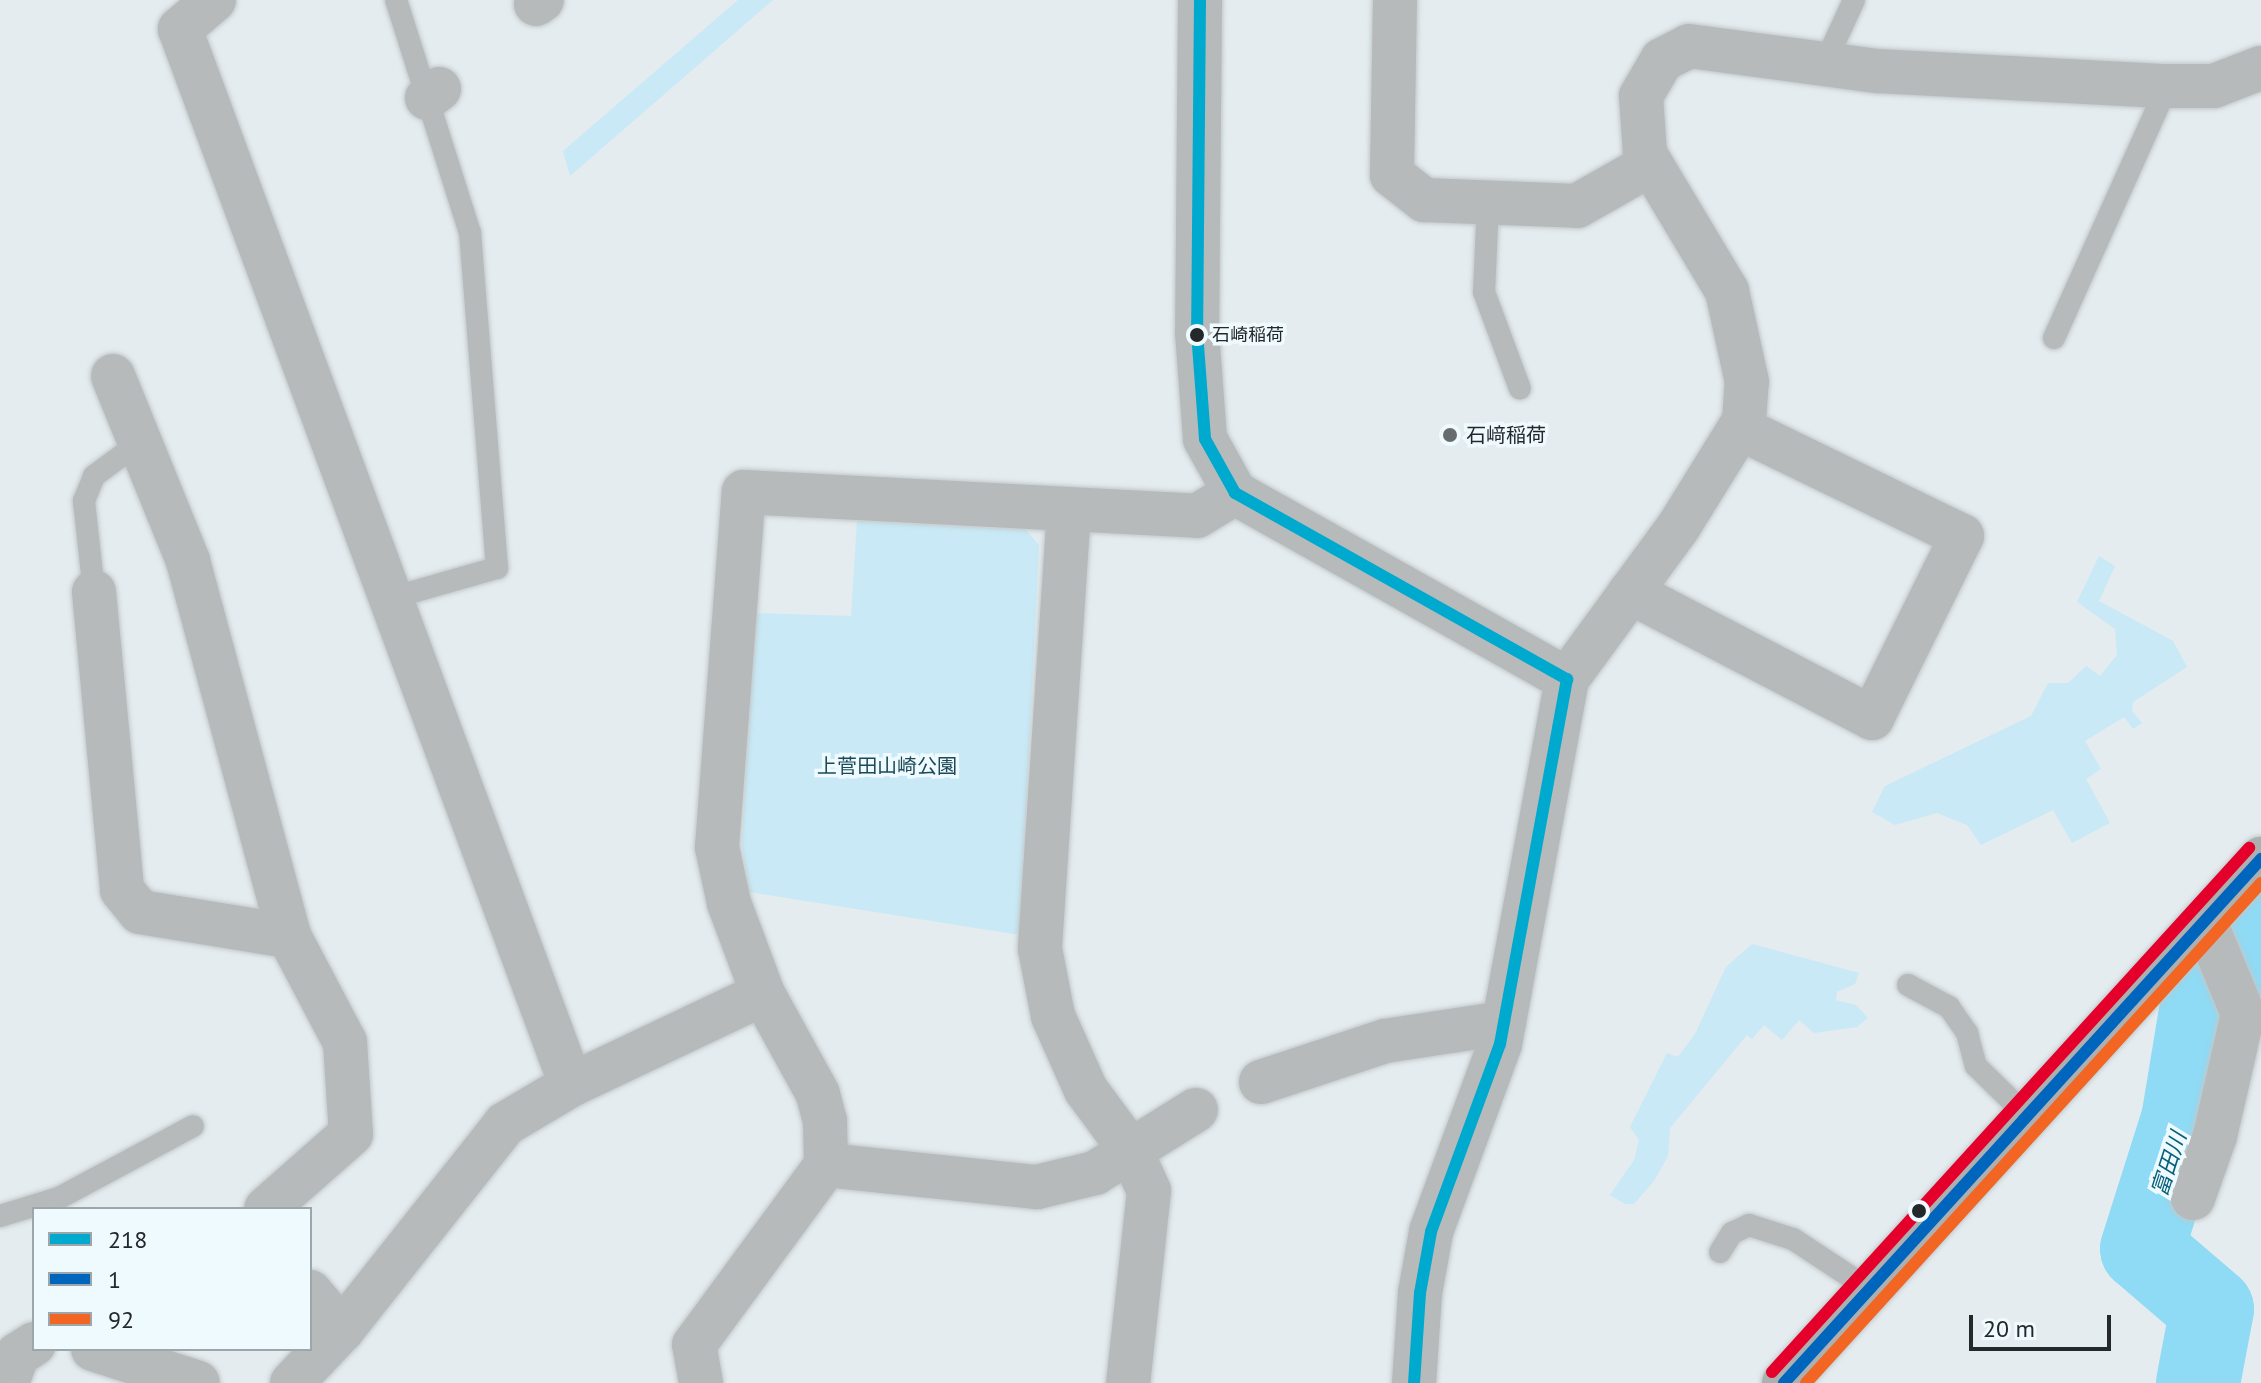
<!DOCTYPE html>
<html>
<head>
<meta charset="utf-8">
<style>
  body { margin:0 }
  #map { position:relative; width:2261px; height:1383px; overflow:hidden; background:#e4ecef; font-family:"PT Sans","Noto Sans JP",sans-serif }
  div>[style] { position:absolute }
  .green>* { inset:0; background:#c8e9f5 }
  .river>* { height:84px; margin:-42px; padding:0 42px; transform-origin:42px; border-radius:42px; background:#8fdaf4 }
  .roads { filter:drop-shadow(0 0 2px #c2c8cb) drop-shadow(0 0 2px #c2c8cb) }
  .lane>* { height:22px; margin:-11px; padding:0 11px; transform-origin:11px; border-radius:11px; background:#b7baba }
  .street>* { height:44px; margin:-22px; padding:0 22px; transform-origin:22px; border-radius:22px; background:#b7baba }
  .secondary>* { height:44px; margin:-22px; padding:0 22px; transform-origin:22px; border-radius:22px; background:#adb0b1 }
  .bus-1>* { height:12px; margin:-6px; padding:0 6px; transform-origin:6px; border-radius:6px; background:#00a9ce }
  .bus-2>* { height:12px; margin:-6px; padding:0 6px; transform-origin:6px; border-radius:6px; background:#0065bd }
  .bus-3>* { height:12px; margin:-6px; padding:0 6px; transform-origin:6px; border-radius:6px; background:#f26522 }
  .bus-4>* { height:12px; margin:-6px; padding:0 6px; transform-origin:6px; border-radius:6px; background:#e4002b }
  .dots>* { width:22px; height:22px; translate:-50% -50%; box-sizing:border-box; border:4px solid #effaff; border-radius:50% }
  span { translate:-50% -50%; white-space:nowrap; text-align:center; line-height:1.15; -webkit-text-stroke:7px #effaff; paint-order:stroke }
  .bus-label { font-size:18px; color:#23282a }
  .left { translate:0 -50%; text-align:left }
  .poi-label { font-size:20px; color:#23282a }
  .park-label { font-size:20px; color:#1b4957 }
  .water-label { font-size:22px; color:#066178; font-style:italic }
  .legend { position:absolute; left:32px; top:1207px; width:280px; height:144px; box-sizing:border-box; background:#effaff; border:2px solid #9da6aa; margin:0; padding:10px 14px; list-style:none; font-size:24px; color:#23282a }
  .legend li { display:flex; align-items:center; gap:16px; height:40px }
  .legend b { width:40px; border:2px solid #9da6aa }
  .scale { position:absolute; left:1969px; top:1315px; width:142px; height:36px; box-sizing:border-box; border:4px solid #23282a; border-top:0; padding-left:10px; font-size:24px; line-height:28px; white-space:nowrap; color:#23282a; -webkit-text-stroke:6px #effaff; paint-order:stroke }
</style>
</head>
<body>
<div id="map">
  <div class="green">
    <div style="clip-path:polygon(738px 0,773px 0,570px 176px,563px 151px)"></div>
    <div style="clip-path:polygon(857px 521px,1026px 530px,1039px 545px,1020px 935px,749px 892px,742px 845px,755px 613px,851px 616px)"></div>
    <div style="clip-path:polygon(2099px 556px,2115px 566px,2099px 601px,2173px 641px,2187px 667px,2133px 702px,2132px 711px,2142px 723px,2133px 729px,2124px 717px,2085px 741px,2101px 769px,2086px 779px,2110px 823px,2072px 843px,2053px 810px,1981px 845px,1967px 825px,1937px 813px,1895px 825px,1872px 812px,1885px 786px,2031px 716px,2048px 683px,2068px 683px,2086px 666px,2100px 676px,2117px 655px,2115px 629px,2077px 602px)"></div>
    <div style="clip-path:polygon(1752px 944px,1859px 973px,1855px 984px,1837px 992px,1836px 1000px,1856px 1005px,1868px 1018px,1857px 1027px,1814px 1033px,1799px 1020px,1782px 1040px,1764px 1025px,1752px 1039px,1747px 1035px,1670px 1128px,1668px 1156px,1654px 1181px,1634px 1204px,1625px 1204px,1610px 1195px,1634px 1160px,1639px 1140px,1630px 1127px,1667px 1053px,1678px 1057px,1695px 1034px,1726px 967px)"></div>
  </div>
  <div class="river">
    <div style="left:2198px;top:1383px;width:75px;rotate:-79.3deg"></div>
    <div style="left:2212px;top:1309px;width:92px;rotate:-139.4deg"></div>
    <div style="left:2142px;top:1249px;width:135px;rotate:-72.4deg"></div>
    <div style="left:2183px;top:1120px;width:123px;rotate:-80.6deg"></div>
    <div style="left:2203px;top:999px;width:88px;rotate:-48.7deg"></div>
  </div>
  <div class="roads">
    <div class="lane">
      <div style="left:1825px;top:63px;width:69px;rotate:-65.3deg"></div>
      <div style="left:1488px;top:202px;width:90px;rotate:92.5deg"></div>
      <div style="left:1484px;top:292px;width:103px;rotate:69.6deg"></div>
      <div style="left:2054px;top:338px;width:276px;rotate:-65.8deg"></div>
      <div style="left:94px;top:592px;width:92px;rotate:-96.3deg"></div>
      <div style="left:84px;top:501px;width:27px;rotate:-68deg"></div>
      <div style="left:94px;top:476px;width:57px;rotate:-36.5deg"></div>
      <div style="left:395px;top:597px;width:106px;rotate:-15.9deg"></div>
      <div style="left:497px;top:568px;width:336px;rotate:-94.6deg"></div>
      <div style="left:470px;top:233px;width:244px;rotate:-107.6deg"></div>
      <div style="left:1908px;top:985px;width:47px;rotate:28.2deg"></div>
      <div style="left:1949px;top:1007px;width:32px;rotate:55deg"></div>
      <div style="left:1967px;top:1033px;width:34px;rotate:75deg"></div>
      <div style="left:1976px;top:1066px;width:73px;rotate:44.4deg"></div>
      <div style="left:0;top:1216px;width:62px;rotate:-17deg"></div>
      <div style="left:59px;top:1198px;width:152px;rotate:-28.2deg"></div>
      <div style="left:1720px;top:1252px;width:22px;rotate:-58deg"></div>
      <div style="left:1732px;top:1233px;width:19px;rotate:-25deg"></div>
      <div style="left:1749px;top:1225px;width:46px;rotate:17.7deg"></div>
      <div style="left:1793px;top:1239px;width:91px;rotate:33.3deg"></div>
    </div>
    <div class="street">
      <div style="left:214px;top:0;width:45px;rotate:139.5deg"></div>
      <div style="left:180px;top:29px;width:1126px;rotate:69.68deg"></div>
      <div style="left:1200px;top:0;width:332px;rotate:90.5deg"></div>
      <div style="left:1197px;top:332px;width:107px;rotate:85.7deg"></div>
      <div style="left:1205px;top:439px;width:62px;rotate:60.9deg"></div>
      <div style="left:1235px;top:493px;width:381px;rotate:29.3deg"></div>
      <div style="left:1567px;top:679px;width:371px;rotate:100.4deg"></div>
      <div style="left:1500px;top:1044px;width:200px;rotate:110.2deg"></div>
      <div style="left:1431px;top:1232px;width:62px;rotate:100.2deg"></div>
      <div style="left:1420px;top:1293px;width:90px;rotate:93.8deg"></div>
      <div style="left:1395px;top:0;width:175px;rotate:91deg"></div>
      <div style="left:1392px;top:175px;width:41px;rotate:38deg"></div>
      <div style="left:1424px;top:200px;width:153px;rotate:2.2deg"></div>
      <div style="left:1577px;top:206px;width:85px;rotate:-29.6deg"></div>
      <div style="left:536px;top:4px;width:7px;rotate:-34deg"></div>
      <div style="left:427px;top:98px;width:15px;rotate:-37deg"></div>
      <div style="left:113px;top:376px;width:200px;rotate:67.9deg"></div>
      <div style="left:188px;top:561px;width:388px;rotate:74.9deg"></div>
      <div style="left:289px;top:936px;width:120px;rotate:62.2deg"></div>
      <div style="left:345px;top:1042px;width:92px;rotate:86.3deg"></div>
      <div style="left:351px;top:1134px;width:113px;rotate:138.6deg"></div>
      <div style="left:1069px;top:510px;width:440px;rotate:93.8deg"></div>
      <div style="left:1040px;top:949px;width:68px;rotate:79deg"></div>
      <div style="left:1053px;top:1016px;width:81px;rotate:66deg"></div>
      <div style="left:1086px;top:1090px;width:76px;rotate:53.6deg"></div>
      <div style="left:1131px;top:1151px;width:44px;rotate:65.8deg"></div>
      <div style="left:1149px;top:1191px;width:193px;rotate:96.2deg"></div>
      <div style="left:94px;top:592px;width:299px;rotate:84.6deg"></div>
      <div style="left:122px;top:890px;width:28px;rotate:51deg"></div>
      <div style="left:140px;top:912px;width:151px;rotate:9.2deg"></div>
      <div style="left:1630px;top:592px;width:273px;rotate:27.5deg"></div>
      <div style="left:1872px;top:718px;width:203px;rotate:-63.7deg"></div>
      <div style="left:1962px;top:536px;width:247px;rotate:-154.1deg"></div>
      <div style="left:1567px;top:679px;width:190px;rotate:-53.8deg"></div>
      <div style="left:1679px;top:526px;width:123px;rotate:-58.2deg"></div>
      <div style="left:1744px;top:421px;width:39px;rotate:-86deg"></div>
      <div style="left:1747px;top:382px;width:93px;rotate:-102.4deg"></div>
      <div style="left:1727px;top:291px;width:160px;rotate:-120.9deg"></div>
      <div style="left:1645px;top:154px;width:58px;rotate:-93.9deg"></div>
      <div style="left:1641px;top:96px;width:42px;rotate:-59.7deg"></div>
      <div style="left:1662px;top:60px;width:30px;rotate:-27deg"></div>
      <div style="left:1689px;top:46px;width:190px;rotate:7.6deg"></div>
      <div style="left:1877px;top:71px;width:290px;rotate:3deg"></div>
      <div style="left:2167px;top:86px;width:47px"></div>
      <div style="left:2214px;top:86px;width:50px;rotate:-21deg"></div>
      <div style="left:1261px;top:1082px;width:131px;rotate:-18.3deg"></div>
      <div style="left:1385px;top:1041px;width:120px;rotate:-8.6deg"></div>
      <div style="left:826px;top:1165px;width:212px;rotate:6deg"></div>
      <div style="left:1037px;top:1187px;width:60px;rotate:-13.6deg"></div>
      <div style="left:1095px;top:1173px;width:119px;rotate:-32deg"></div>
      <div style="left:2193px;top:1198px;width:66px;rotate:-70.5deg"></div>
      <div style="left:2215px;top:1136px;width:125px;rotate:-77.1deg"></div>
      <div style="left:2243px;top:1014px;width:100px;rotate:-112.4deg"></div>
      <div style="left:310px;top:1292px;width:50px;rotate:49.9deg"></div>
      <div style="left:93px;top:1349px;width:110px;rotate:17.9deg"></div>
      <div style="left:7px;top:1383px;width:30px;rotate:-70deg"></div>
      <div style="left:17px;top:1355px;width:20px;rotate:-33deg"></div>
      <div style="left:292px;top:1383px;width:73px;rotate:-46.7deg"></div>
      <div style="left:342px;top:1330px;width:263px;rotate:-51.6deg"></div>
      <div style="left:505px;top:1124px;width:77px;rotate:-30.6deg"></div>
      <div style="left:571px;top:1085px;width:212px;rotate:-25.4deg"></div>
      <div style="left:701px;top:1383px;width:39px;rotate:-100deg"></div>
      <div style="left:694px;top:1345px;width:223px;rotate:-53.7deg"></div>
      <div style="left:826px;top:1165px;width:44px;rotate:-91.3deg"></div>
      <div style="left:825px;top:1121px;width:28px;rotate:-105deg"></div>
      <div style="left:818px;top:1094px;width:114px;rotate:-118.8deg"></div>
      <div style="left:763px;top:994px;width:97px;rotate:-110.5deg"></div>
      <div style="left:729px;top:903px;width:57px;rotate:-102.1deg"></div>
      <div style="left:717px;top:847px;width:356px;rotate:-85.7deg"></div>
      <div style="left:744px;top:492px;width:454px;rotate:3deg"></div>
      <div style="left:1197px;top:516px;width:44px;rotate:-31.2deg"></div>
    </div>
    <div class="secondary">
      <div style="left:1784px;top:1383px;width:709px;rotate:-47.69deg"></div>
    </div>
  </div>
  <div class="bus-1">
    <div style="left:1200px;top:0;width:332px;rotate:90.5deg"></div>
    <div style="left:1197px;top:332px;width:107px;rotate:85.7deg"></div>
    <div style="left:1205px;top:439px;width:62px;rotate:60.9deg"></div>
    <div style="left:1235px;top:493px;width:381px;rotate:29.3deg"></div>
    <div style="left:1567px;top:679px;width:371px;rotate:100.4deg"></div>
    <div style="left:1500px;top:1044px;width:200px;rotate:110.2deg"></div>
    <div style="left:1431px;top:1232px;width:62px;rotate:100.2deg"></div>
    <div style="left:1420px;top:1293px;width:90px;rotate:93.8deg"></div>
  </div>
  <div class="bus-2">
    <div style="left:1784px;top:1383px;width:709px;rotate:-47.69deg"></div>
  </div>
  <div class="bus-3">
    <div style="left:1806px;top:1383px;width:676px;rotate:-47.7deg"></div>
  </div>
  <div class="bus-4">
    <div style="left:1772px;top:1372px;width:709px;rotate:-47.69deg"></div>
  </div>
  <div class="dots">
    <div style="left:1197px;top:335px;background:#23282a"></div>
    <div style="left:1450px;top:435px;background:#676d6f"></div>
    <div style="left:1919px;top:1211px;background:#23282a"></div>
  </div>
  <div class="bus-label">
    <span class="left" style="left:1212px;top:335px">石崎稲荷</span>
  </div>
  <div class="poi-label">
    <span class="left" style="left:1466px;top:435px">石﨑稲荷</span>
  </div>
  <div class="park-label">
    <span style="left:887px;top:766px">上菅田山崎公園</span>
  </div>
  <div class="water-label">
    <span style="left:2169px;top:1164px;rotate:-72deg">富田川</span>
  </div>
  <ul class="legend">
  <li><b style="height:10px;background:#00a9ce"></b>218</li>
  <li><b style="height:10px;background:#0065bd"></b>1</li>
  <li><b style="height:10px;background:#f26522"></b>92</li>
  </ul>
  <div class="scale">20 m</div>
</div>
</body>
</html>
